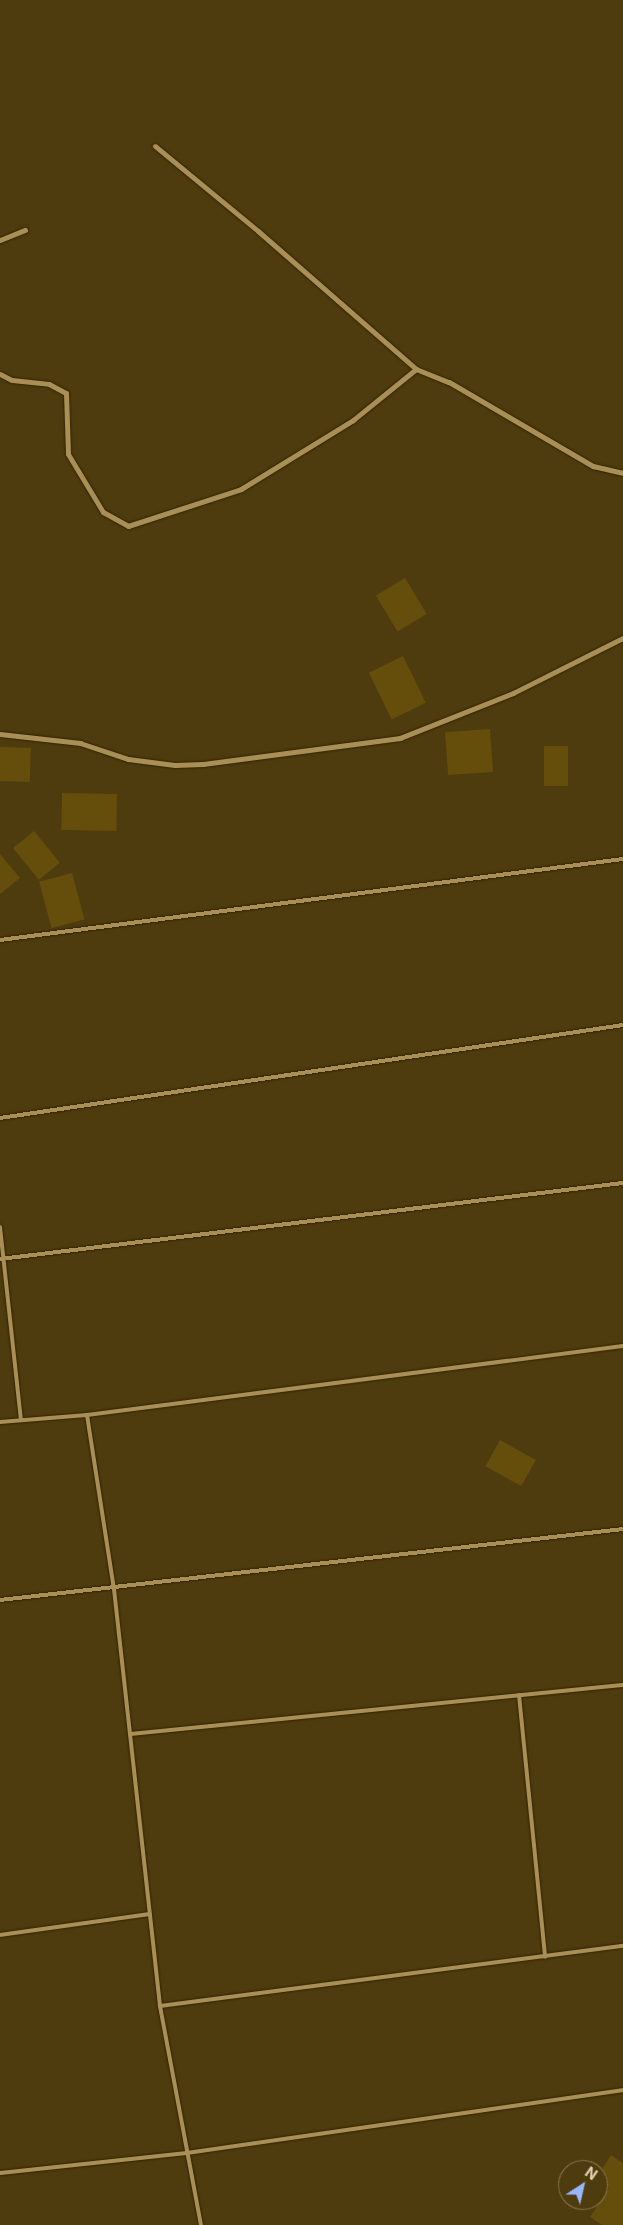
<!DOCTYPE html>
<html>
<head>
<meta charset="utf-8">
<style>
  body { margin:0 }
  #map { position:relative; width:623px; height:2225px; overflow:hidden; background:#4f3c0e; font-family:Inter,sans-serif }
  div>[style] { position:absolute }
  .building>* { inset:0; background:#654d0c; transform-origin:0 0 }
  .roads { filter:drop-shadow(0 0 1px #312404) drop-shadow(0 0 1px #312404) }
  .service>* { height:4px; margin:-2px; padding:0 2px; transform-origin:2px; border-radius:2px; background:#a98f55 }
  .minor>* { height:5px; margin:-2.5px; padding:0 2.5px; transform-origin:2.5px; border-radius:2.5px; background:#a98f55 }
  span { translate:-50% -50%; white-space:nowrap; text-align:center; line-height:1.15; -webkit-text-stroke:4px #4f3c0e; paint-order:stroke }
  .north { position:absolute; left:558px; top:2160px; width:50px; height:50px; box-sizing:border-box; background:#4f3c0e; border:1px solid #8b7a52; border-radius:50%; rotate:35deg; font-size:14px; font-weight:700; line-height:20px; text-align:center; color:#e4d7b9 }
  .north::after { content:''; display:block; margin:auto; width:18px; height:22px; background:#97b6fd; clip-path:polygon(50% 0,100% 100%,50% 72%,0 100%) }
</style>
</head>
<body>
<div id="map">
  <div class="building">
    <div style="left:405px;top:578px;width:42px;height:34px;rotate:59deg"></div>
    <div style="left:403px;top:656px;width:52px;height:38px;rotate:64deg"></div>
    <div style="left:490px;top:729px;width:43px;height:45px;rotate:86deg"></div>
    <div style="left:544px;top:746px;width:24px;height:40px"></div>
    <div style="left:0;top:747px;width:31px;height:34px;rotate:2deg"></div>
    <div style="left:62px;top:793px;width:55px;height:37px;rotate:1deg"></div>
    <div style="left:34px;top:831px;width:41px;height:27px;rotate:51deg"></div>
    <div style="clip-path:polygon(0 854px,20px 878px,0 894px)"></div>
    <div style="left:72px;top:873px;width:48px;height:34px;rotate:75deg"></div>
    <div style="left:500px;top:1440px;width:41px;height:30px;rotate:29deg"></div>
    <div style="clip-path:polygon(611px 2155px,623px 2163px,623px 2225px,602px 2225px,590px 2217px,609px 2188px,598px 2181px,598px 2176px)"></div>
  </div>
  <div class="roads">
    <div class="service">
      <div style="left:0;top:940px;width:628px;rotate:-7.41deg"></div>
      <div style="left:0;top:1118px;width:630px;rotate:-8.49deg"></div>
      <div style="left:0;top:1227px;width:193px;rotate:83.8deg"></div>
      <div style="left:0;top:1259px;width:628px;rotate:-6.96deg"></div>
      <div style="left:87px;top:1415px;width:176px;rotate:81.2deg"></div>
      <div style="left:114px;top:1589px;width:420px;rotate:83.7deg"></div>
      <div style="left:160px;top:2006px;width:223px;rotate:79.4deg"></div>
      <div style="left:0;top:1422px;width:87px;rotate:-4.6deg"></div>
      <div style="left:87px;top:1415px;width:540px;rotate:-7.34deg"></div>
      <div style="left:0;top:1600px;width:627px;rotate:-6.5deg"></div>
      <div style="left:519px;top:1695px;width:263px;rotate:84.3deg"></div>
      <div style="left:130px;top:1734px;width:495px;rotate:-5.7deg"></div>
      <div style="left:0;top:1935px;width:151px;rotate:-8deg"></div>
      <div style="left:160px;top:2006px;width:467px;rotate:-7.4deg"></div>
      <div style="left:0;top:2173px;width:188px;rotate:-6.1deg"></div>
      <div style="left:187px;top:2153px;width:441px;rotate:-8.2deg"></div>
    </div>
    <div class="minor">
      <div style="left:155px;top:146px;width:134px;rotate:39.5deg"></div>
      <div style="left:258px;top:231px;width:210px;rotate:41.1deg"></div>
      <div style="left:416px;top:369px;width:35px;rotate:22deg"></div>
      <div style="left:449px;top:382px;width:167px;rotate:30.3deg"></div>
      <div style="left:593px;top:466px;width:31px;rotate:13deg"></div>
      <div style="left:0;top:240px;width:27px;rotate:-22deg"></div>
      <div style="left:0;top:374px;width:13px;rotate:27deg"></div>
      <div style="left:12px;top:380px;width:37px;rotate:6deg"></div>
      <div style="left:49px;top:384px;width:19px;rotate:28deg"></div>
      <div style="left:66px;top:393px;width:61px;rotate:88.1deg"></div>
      <div style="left:68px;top:454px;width:68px;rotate:58.9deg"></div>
      <div style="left:103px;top:512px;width:29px;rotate:29deg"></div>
      <div style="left:128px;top:526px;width:119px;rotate:-18.1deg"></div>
      <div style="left:241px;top:489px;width:132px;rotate:-31.6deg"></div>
      <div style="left:353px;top:420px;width:81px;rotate:-39deg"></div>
      <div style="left:0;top:734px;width:81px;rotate:6.4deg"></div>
      <div style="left:80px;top:743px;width:51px;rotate:18.4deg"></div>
      <div style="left:128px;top:759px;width:47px;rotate:7.3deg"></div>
      <div style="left:175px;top:765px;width:28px;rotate:-2deg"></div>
      <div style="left:203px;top:764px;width:199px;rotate:-7.5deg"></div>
      <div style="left:400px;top:738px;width:122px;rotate:-21.7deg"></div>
      <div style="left:513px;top:693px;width:123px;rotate:-26.6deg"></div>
    </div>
  </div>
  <div class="north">N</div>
</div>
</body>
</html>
